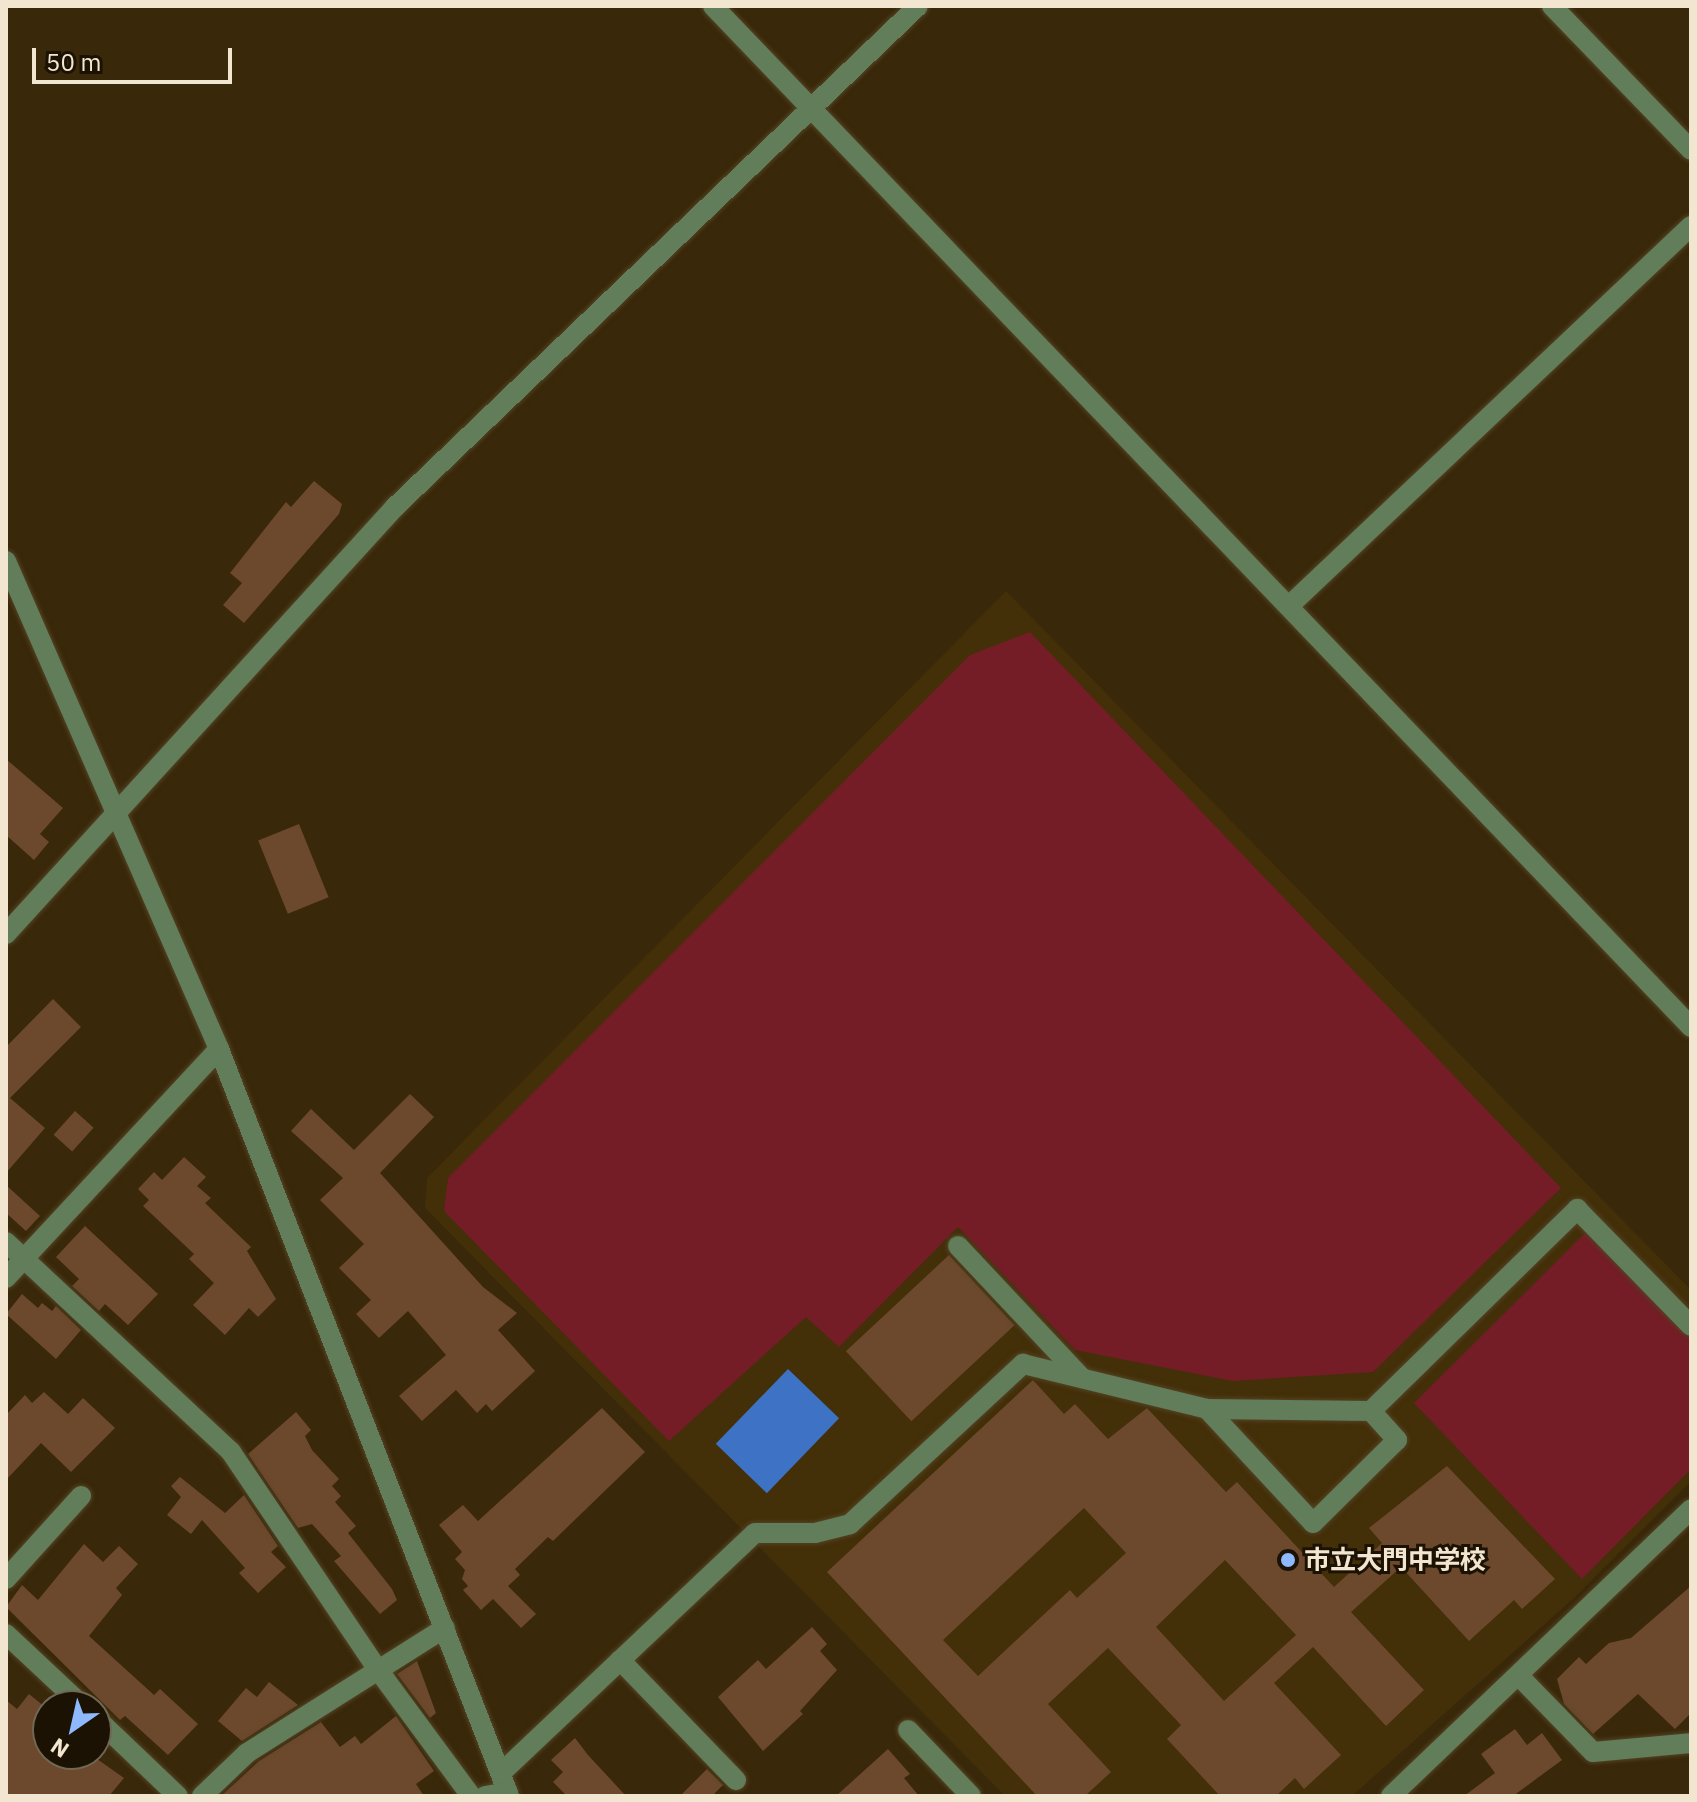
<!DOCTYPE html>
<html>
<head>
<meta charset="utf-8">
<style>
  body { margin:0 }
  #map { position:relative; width:1697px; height:1802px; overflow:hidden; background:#392809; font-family:"IBM Plex Sans","Noto Sans JP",sans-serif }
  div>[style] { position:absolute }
  .built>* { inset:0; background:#432f08 }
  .green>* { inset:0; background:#741d26 }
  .water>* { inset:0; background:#3e72c5; transform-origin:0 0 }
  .building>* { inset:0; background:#6c492c; transform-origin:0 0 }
  .roads { filter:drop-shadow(0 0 2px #534325) drop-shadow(0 0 2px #534325) }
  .minor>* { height:20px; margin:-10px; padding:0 10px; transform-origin:10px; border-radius:10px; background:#617d59 }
  .dots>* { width:22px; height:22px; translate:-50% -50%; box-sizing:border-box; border:4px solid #1b1203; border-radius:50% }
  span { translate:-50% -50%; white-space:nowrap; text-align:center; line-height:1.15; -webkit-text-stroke:6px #1b1203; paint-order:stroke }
  .poi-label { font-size:26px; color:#f3e6d0; font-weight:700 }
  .left { translate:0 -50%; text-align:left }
  .frame { position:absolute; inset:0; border:8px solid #f3e6d0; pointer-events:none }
  .north { position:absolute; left:32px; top:1690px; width:80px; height:80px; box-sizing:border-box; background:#1b1203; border:2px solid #716755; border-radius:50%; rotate:214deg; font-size:22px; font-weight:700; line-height:32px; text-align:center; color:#f3e6d0 }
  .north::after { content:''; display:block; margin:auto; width:28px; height:36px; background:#8eb9fc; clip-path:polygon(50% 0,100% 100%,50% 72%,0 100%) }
  .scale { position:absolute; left:32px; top:48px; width:200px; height:36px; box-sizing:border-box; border:4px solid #f3e6d0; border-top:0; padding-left:10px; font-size:24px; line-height:28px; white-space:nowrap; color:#f3e6d0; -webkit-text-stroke:6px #1b1203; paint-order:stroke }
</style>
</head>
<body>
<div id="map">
  <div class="built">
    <div style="clip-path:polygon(1006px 591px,1691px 1290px,1691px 1481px,1572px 1600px,1352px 1796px,1005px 1796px,425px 1208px,427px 1178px)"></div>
  </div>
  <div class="green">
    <div style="clip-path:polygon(1030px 632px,1561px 1188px,1373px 1372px,1233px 1381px,1075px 1350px,958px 1227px,839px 1347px,806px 1317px,669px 1441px,444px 1211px,448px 1178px,970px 655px)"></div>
    <div style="clip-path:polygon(1589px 1229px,1691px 1337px,1691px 1469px,1582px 1579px,1414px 1403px)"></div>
  </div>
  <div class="water">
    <div style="left:788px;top:1369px;width:71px;height:104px;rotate:44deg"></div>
  </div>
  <div class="building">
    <div style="clip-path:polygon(314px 481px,342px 504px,339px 514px,244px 623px,223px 605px,242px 583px,230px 573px,286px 502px,291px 507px)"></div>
    <div style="clip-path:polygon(6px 759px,63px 808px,40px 834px,49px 842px,34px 860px,6px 835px)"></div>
    <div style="left:299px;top:824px;width:79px;height:44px;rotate:68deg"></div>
    <div style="clip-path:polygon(53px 999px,81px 1027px,10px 1098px,45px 1128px,6px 1173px,6px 1047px)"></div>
    <div style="clip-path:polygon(410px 1094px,434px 1117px,380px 1173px,483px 1287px,517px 1313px,498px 1330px,535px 1371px,492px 1411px,486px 1404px,477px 1413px,456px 1390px,422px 1421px,399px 1396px,446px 1355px,408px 1311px,379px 1338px,356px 1314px,371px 1300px,339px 1268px,364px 1244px,320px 1200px,343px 1178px,291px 1131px,311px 1109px,354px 1150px)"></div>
    <div style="left:75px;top:1111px;width:25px;height:32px;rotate:42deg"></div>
    <div style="clip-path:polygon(184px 1157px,206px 1177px,197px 1186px,211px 1198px,205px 1203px,251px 1247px,247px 1251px,276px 1299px,258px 1317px,249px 1308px,225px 1335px,193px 1305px,214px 1283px,189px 1259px,194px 1254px,143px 1206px,149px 1200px,138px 1189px,154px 1172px,162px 1180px)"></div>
    <div style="clip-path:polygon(6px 1185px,40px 1216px,26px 1231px,6px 1213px)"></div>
    <div style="clip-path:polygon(85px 1226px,158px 1294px,128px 1325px,105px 1304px,99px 1311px,72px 1286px,79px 1279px,56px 1257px)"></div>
    <div style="left:949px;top:1255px;width:96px;height:141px;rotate:47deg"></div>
    <div style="clip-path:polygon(22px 1294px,38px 1308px,42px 1303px,52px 1311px,56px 1306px,81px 1330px,56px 1359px,6px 1314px)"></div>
    <div style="clip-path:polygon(evenodd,1033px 1380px,1064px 1414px,1075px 1404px,1108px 1439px,1147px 1408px,1226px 1492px,1237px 1482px,1334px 1587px,1382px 1543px,1369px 1528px,1447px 1466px,1555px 1579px,1522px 1609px,1514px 1600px,1469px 1641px,1401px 1567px,1351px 1612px,1424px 1690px,1386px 1726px,1313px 1647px,1274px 1683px,1341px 1755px,1304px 1789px,1295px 1778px,1276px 1796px,1220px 1796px,1167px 1739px,1181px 1725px,1108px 1648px,1048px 1704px,1111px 1772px,1085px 1796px,1037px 1796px,827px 1572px,1033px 1380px,1084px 1508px,1126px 1553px,1077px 1598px,1070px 1590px,978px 1676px,943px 1640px,1084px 1508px,1033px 1380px,1225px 1560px,1296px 1635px,1224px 1701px,1156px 1627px,1225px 1560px)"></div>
    <div style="clip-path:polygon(44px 1392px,68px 1414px,83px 1398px,115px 1428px,71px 1472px,41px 1443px,6px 1480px,6px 1415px,25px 1395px,32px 1403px)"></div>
    <div style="clip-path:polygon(602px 1408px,645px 1452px,553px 1541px,548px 1537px,515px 1569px,520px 1575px,508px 1586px,536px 1614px,521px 1628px,493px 1599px,481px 1610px,463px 1590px,468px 1586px,462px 1579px,465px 1570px,455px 1559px,462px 1552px,439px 1525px,463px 1505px,478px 1521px)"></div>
    <div style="clip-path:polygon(296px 1412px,311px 1430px,305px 1436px,312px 1450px,339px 1479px,332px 1486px,341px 1496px,335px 1502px,356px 1526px,348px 1533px,392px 1589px,397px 1600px,380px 1614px,334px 1561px,341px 1556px,312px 1524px,298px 1528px,248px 1454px)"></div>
    <div style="clip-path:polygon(180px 1477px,225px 1513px,244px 1495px,278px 1546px,271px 1552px,286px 1567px,258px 1593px,239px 1573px,245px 1568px,202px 1520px,191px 1534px,167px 1515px,181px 1497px,171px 1486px)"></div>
    <div style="clip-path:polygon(84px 1544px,103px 1562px,119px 1546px,138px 1564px,116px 1588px,122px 1595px,89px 1636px,154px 1695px,160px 1689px,198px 1724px,168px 1755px,125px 1716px,120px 1720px,6px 1607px,22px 1585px,38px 1600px)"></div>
    <div style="clip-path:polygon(1691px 1586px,1691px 1713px,1675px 1729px,1638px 1694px,1593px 1734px,1564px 1704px,1557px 1679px,1579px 1657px,1586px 1664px,1609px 1643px,1631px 1638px)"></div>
    <div style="clip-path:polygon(812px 1627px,827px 1644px,820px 1651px,837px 1670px,800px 1711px,803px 1714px,763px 1751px,718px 1697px,758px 1660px,766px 1669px)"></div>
    <div style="clip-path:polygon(417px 1661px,436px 1713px,430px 1718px,397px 1674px)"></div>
    <div style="clip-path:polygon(269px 1682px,298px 1705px,242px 1741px,218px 1721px,246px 1688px,257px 1697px)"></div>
    <div style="clip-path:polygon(29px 1694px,45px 1707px,38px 1716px,48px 1724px,48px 1754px,90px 1754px,124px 1778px,109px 1796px,6px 1796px,6px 1700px,17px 1709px)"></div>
    <div style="clip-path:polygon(396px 1716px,434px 1771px,416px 1784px,424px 1796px,221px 1796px,259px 1761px,321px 1722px,340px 1747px,355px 1736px,361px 1744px)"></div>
    <div style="clip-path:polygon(1515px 1729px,1527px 1745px,1542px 1733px,1562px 1760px,1513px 1796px,1464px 1796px,1495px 1773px,1481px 1754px)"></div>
    <div style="clip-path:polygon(575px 1738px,588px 1755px,626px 1796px,567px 1796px,553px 1782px,563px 1772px,551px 1760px)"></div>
    <div style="clip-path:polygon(888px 1749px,910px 1774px,904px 1778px,919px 1796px,836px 1796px)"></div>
    <div style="clip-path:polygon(707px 1769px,723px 1785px,712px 1796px,680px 1796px)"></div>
  </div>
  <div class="roads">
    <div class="minor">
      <div style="left:713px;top:6px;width:1414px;rotate:46.23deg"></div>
      <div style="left:1552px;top:6px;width:200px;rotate:46deg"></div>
      <div style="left:6px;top:561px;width:532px;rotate:66.42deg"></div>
      <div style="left:219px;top:1049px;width:801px;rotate:68.78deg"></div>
      <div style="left:1289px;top:606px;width:553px;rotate:-43.39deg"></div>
      <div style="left:6px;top:934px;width:578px;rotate:-47.67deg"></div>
      <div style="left:395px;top:507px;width:724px;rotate:-43.77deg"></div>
      <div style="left:6px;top:1242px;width:308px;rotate:43deg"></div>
      <div style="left:231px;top:1452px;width:259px;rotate:56deg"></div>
      <div style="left:376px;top:1667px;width:160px;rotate:53.6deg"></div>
      <div style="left:958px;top:1246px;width:180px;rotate:46.8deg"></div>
      <div style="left:6px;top:1278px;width:313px;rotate:-47.1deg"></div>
      <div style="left:1371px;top:1411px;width:39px;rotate:48deg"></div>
      <div style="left:1397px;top:1440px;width:118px;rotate:135.3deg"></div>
      <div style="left:1313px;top:1523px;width:156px;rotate:-132.9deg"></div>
      <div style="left:1207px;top:1409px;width:164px;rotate:0.7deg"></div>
      <div style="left:1371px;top:1411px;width:289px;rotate:-44.4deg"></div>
      <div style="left:1577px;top:1209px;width:163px;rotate:45.7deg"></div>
      <div style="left:6px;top:1579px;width:112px;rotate:-47.9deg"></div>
      <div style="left:6px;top:1634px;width:105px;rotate:43.1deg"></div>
      <div style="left:620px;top:1660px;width:167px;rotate:46deg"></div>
      <div style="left:1519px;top:1676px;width:106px;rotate:45.8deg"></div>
      <div style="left:1593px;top:1752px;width:98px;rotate:-5.2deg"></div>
      <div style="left:96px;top:1718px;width:113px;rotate:43.6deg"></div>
      <div style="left:908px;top:1730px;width:91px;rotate:46.3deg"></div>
      <div style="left:501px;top:1773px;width:349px;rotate:-43.4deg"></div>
      <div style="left:755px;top:1533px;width:60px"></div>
      <div style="left:815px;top:1533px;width:36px;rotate:-14deg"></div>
      <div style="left:850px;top:1524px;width:236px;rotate:-42.8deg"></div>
      <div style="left:1023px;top:1364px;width:189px;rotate:13.7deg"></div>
      <div style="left:202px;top:1796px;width:62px;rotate:-43.7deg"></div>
      <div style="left:247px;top:1753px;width:234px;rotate:-32.3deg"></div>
      <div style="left:485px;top:1796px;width:23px;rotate:-10deg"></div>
      <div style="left:1391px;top:1796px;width:415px;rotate:-43.7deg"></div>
    </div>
  </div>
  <div class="dots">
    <div style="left:1288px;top:1560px;background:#8eb9fc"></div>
  </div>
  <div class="poi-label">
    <span class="left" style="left:1304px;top:1560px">市立大門中学校</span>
  </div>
  <div class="frame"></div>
  <div class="north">N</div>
  <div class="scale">50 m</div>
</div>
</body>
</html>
